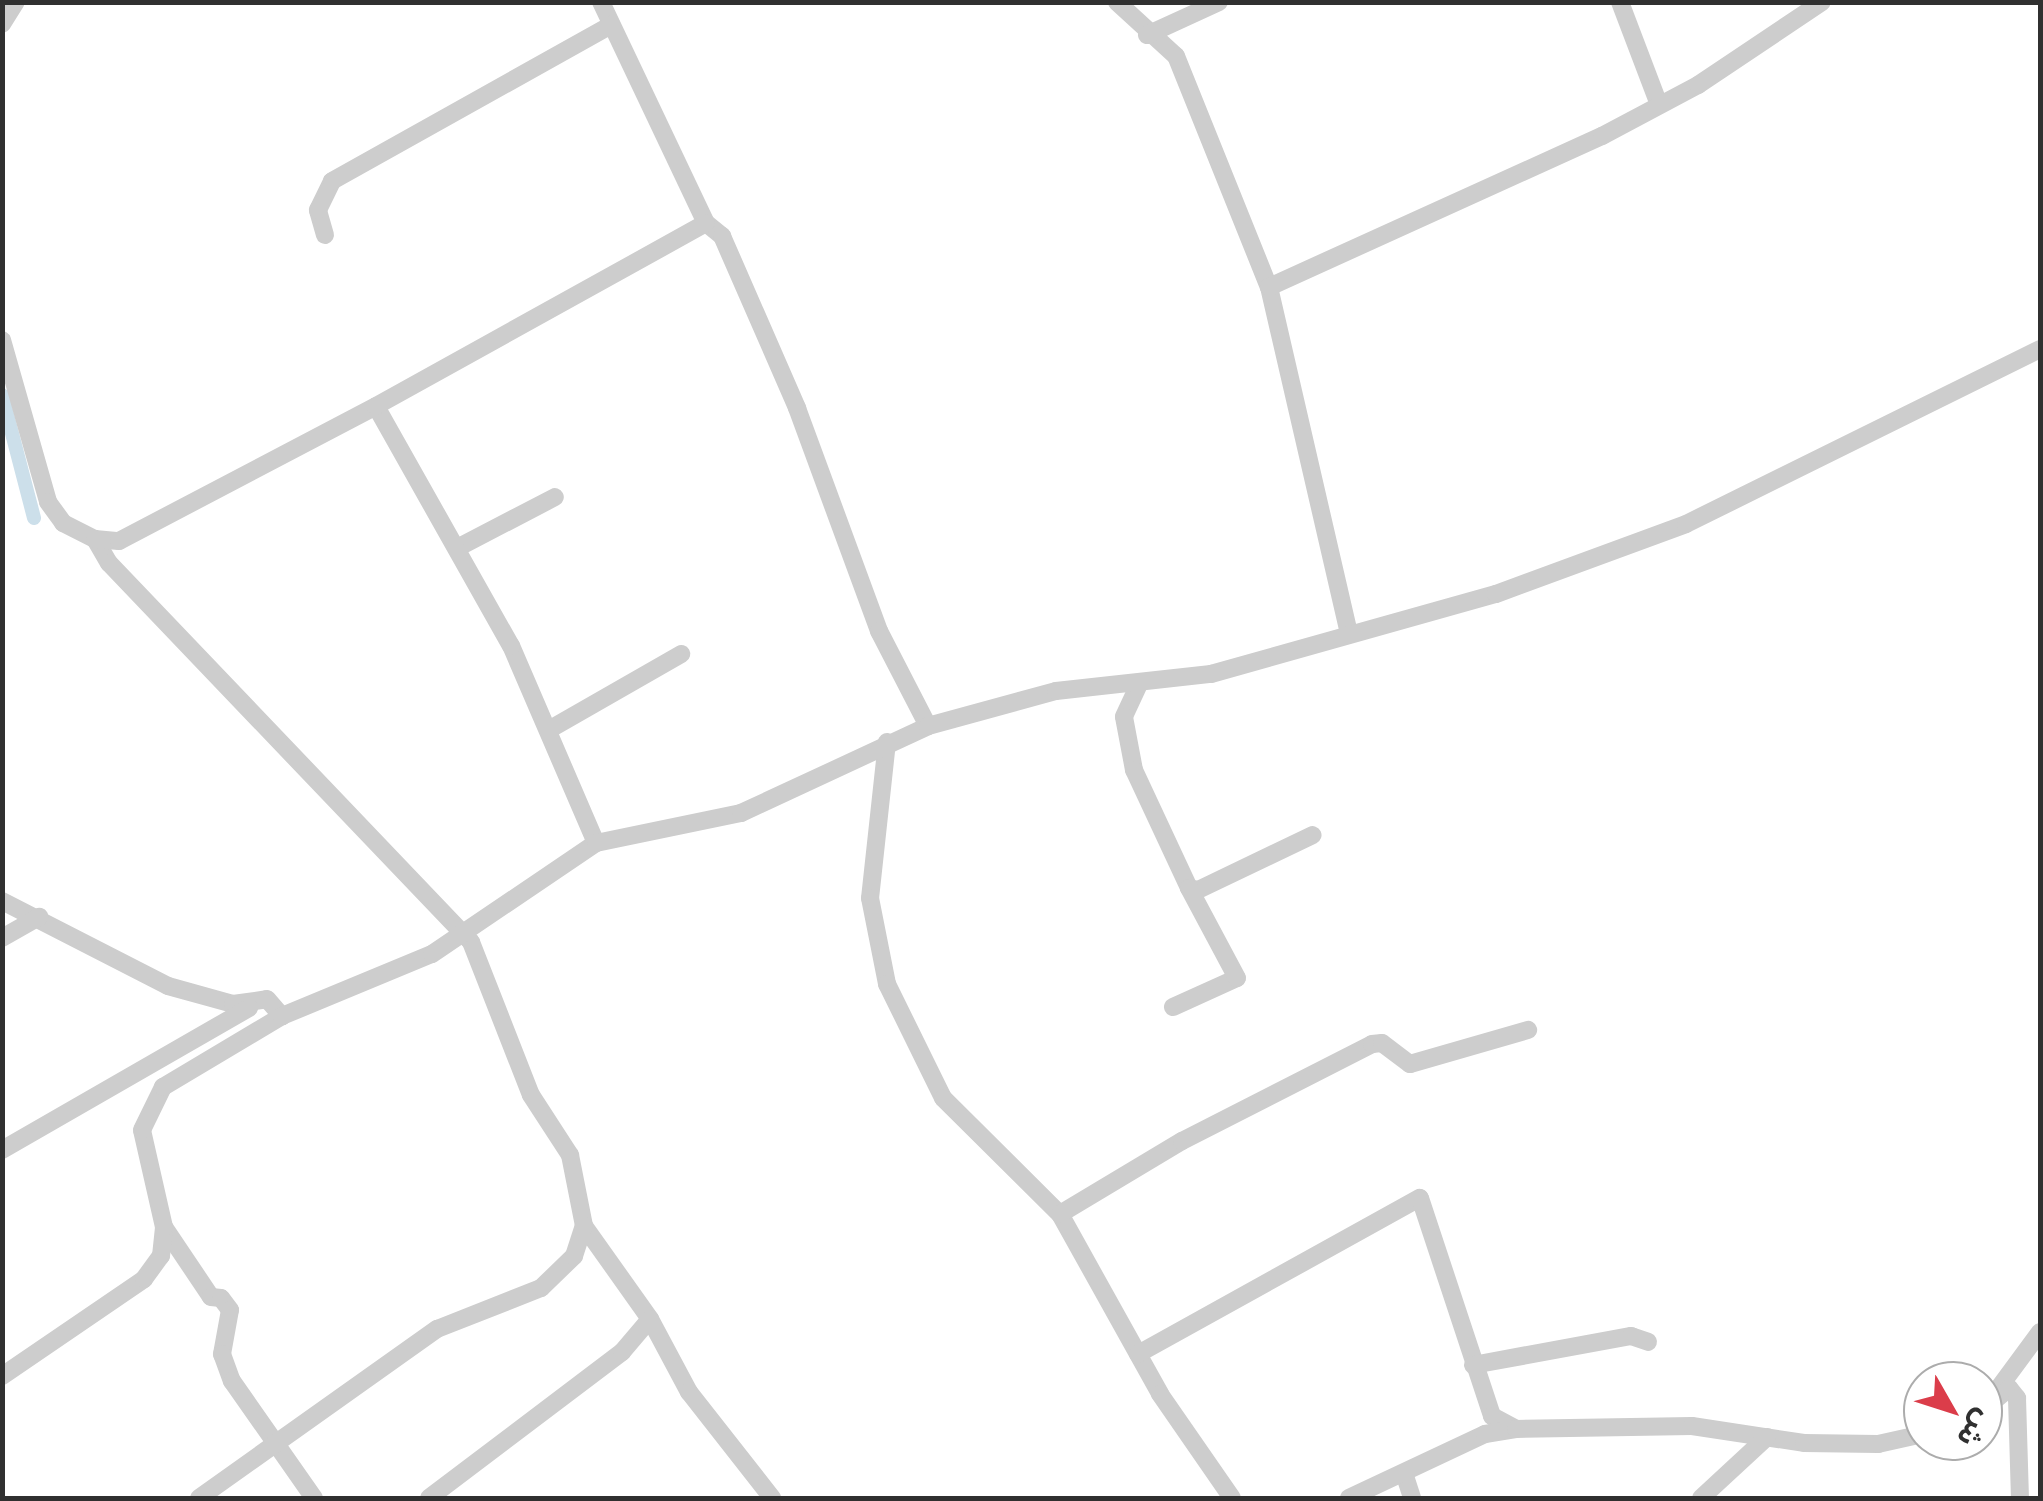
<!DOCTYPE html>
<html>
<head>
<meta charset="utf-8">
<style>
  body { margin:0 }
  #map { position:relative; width:2043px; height:1501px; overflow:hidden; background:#fff; font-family:"Work Sans","Noto Sans Arabic",sans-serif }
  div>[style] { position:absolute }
  .canal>* { height:14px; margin:-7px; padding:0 7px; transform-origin:7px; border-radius:7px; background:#ccdfea }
  .minor>* { height:18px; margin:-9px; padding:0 9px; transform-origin:9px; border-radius:9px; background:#cdcdcd }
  span { translate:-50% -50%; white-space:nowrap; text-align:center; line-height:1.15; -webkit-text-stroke:10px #fff; paint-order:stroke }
  .frame { position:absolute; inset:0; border:5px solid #303030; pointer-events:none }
  .north { position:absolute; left:1903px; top:1361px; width:100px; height:100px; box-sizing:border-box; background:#fff; border:2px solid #acacac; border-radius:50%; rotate:129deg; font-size:28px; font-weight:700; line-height:40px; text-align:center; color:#303030 }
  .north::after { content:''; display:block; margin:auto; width:35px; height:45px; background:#db3d4a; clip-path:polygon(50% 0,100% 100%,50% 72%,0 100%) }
</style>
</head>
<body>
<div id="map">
  <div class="canal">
    <div style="left:2px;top:395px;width:127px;rotate:75.4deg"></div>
  </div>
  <div class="minor">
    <div style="left:601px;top:2px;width:245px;rotate:64.6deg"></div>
    <div style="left:706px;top:223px;width:21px;rotate:39deg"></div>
    <div style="left:722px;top:236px;width:188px;rotate:66.4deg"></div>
    <div style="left:797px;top:408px;width:238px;rotate:69.8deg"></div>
    <div style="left:879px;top:631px;width:107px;rotate:62.7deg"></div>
    <div style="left:1117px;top:2px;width:80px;rotate:42.5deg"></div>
    <div style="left:1176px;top:56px;width:249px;rotate:68.1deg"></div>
    <div style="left:1269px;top:287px;width:356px;rotate:77deg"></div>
    <div style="left:1620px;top:2px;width:107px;rotate:69.2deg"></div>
    <div style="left:2px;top:24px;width:26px;rotate:-58deg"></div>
    <div style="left:1147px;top:35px;width:79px;rotate:-24.6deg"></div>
    <div style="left:325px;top:235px;width:26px;rotate:-106deg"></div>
    <div style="left:318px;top:210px;width:32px;rotate:-64deg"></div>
    <div style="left:332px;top:181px;width:320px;rotate:-29.2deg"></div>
    <div style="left:1269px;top:287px;width:366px;rotate:-24.4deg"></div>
    <div style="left:1602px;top:136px;width:109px;rotate:-28deg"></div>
    <div style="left:1698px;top:85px;width:149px;rotate:-33.8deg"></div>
    <div style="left:2px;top:340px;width:168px;rotate:74.1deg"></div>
    <div style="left:48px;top:502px;width:26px;rotate:54deg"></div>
    <div style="left:63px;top:523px;width:36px;rotate:27deg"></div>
    <div style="left:95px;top:539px;width:28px;rotate:60deg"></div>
    <div style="left:109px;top:563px;width:524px;rotate:46.31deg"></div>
    <div style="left:471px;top:942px;width:164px;rotate:68.6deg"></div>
    <div style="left:531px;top:1095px;width:72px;rotate:57deg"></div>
    <div style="left:570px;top:1155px;width:72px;rotate:78.8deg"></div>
    <div style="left:584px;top:1226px;width:114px;rotate:54.6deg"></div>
    <div style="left:650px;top:1319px;width:83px;rotate:61.9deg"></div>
    <div style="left:689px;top:1392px;width:135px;rotate:51.9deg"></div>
    <div style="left:95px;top:539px;width:24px;rotate:5deg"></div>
    <div style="left:119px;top:541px;width:290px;rotate:-27.7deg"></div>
    <div style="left:459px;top:547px;width:108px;rotate:-27.5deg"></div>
    <div style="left:1140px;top:682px;width:38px;rotate:115deg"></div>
    <div style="left:1124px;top:717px;width:54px;rotate:79.3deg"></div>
    <div style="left:1134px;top:770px;width:130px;rotate:65deg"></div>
    <div style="left:1189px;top:888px;width:9px;rotate:13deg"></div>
    <div style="left:1198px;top:890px;width:127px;rotate:-25.6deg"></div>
    <div style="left:552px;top:728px;width:149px;rotate:-29.8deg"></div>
    <div style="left:887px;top:742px;width:157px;rotate:96.2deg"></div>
    <div style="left:870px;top:898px;width:88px;rotate:78.8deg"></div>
    <div style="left:887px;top:984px;width:127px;rotate:63.8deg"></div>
    <div style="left:943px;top:1098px;width:165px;rotate:44.8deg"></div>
    <div style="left:1060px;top:1214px;width:206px;rotate:60.9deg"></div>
    <div style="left:1160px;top:1394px;width:126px;rotate:55.3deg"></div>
    <div style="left:596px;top:843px;width:215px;rotate:-113.3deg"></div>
    <div style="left:511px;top:646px;width:275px;rotate:-119.4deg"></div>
    <div style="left:376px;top:406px;width:377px;rotate:-29deg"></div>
    <div style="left:2px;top:901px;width:186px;rotate:27.1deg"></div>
    <div style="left:168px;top:986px;width:67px;rotate:15.5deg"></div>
    <div style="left:233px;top:1004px;width:34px;rotate:-8deg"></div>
    <div style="left:267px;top:999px;width:23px;rotate:49deg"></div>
    <div style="left:2px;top:938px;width:43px;rotate:-29.6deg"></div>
    <div style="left:1173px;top:1007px;width:70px;rotate:-24.4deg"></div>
    <div style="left:1237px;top:978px;width:102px;rotate:-118.1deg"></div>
    <div style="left:2px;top:1150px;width:285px;rotate:-29.9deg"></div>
    <div style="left:1060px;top:1214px;width:142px;rotate:-30.9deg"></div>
    <div style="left:1182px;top:1141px;width:213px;rotate:-27deg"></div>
    <div style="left:1372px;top:1044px;width:10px;rotate:-6deg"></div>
    <div style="left:1382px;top:1043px;width:35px;rotate:37deg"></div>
    <div style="left:1410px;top:1064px;width:123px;rotate:-16.1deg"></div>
    <div style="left:164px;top:1227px;width:84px;rotate:56.1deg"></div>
    <div style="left:211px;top:1297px;width:10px;rotate:6deg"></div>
    <div style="left:221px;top:1298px;width:15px;rotate:53deg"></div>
    <div style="left:230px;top:1310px;width:45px;rotate:100.3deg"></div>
    <div style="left:222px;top:1354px;width:29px;rotate:70deg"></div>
    <div style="left:232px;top:1381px;width:143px;rotate:55deg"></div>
    <div style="left:1138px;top:1354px;width:322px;rotate:-29deg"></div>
    <div style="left:1420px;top:1198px;width:230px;rotate:71.7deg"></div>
    <div style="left:1492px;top:1416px;width:27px;rotate:28deg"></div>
    <div style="left:1473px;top:1365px;width:161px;rotate:-10.4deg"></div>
    <div style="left:1631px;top:1336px;width:18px;rotate:19deg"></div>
    <div style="left:2px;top:1376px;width:172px;rotate:-34.3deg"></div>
    <div style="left:144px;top:1279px;width:29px;rotate:-54deg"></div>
    <div style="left:161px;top:1256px;width:29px;rotate:-84deg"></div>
    <div style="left:164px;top:1227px;width:99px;rotate:-102.8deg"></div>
    <div style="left:142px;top:1130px;width:48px;rotate:-64deg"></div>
    <div style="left:163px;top:1087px;width:139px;rotate:-30.8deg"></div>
    <div style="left:282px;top:1016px;width:162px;rotate:-22.5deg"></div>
    <div style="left:432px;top:954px;width:198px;rotate:-34.1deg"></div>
    <div style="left:596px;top:843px;width:148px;rotate:-11.7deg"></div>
    <div style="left:741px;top:813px;width:206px;rotate:-24.9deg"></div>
    <div style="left:928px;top:726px;width:133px;rotate:-15.3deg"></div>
    <div style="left:1056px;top:691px;width:156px;rotate:-6.3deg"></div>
    <div style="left:1211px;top:674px;width:296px;rotate:-15.7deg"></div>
    <div style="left:1496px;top:594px;width:202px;rotate:-20.2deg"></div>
    <div style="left:1686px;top:524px;width:395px;rotate:-26.3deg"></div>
    <div style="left:1995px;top:1393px;width:76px;rotate:-53.6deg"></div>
    <div style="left:1983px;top:1410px;width:34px;rotate:-40deg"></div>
    <div style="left:2009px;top:1388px;width:13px;rotate:51deg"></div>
    <div style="left:2017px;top:1398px;width:100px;rotate:88.3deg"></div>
    <div style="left:1404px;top:1473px;width:26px;rotate:72deg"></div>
    <div style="left:199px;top:1498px;width:292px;rotate:-35.4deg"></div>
    <div style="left:437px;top:1329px;width:112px;rotate:-21.5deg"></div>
    <div style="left:541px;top:1288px;width:46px;rotate:-44.1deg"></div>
    <div style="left:574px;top:1256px;width:32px;rotate:-72deg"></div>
    <div style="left:429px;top:1498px;width:242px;rotate:-37.1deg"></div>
    <div style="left:622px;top:1352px;width:43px;rotate:-49.7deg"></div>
    <div style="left:1349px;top:1498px;width:150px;rotate:-25.2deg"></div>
    <div style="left:1485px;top:1434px;width:31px;rotate:-9deg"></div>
    <div style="left:1516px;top:1429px;width:176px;rotate:-1deg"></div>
    <div style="left:1692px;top:1426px;width:113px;rotate:8.6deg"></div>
    <div style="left:1804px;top:1443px;width:74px;rotate:0.8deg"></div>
    <div style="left:1878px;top:1444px;width:46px;rotate:-12.5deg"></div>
    <div style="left:1701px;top:1498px;width:90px;rotate:-42.7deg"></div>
  </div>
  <div class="frame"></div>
  <div class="north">ش</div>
</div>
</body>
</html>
